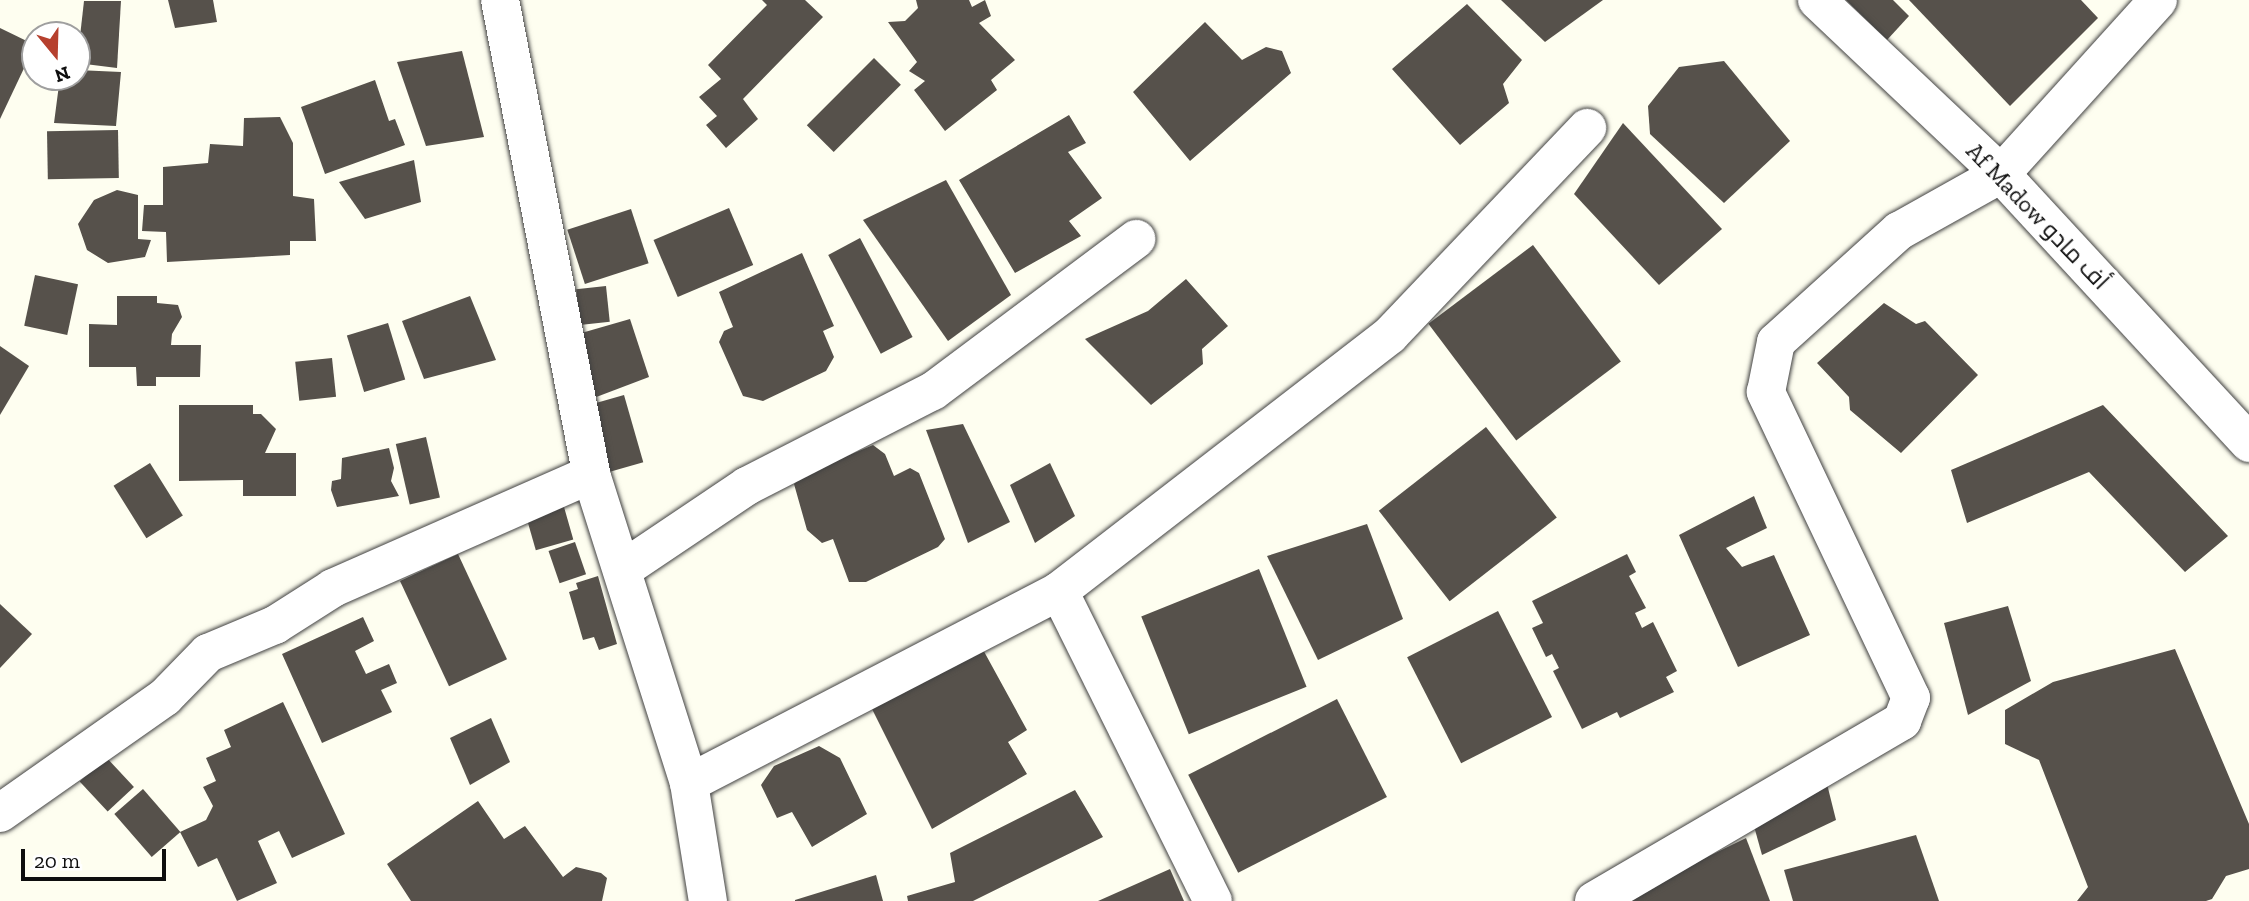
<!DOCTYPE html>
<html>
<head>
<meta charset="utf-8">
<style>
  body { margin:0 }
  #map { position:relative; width:2249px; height:901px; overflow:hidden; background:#fefef0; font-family:"Zilla Slab",Cairo,serif }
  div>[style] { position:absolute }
  .building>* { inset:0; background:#56514b; transform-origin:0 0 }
  .roads { filter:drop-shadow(0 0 2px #414141) drop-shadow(0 0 2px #414141) }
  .minor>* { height:38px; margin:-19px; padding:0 19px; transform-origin:19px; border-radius:19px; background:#fff }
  span { translate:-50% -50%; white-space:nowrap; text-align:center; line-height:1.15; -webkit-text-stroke:7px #fff; paint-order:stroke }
  .street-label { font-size:24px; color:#0e0e0e }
  .north { position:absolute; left:21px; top:21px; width:70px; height:70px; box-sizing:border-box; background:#fff; border:2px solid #9f9f9f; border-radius:50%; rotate:161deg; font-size:19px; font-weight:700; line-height:28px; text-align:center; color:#0e0e0e }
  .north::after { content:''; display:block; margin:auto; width:24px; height:32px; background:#b6402e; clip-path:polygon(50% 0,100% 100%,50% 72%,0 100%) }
  .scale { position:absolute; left:21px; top:849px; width:145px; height:32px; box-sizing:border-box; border:4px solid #0e0e0e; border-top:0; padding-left:9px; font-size:21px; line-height:24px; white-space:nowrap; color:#0e0e0e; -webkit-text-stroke:5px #fff; paint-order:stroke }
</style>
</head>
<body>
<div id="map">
  <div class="building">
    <div style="clip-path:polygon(168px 0,213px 0,217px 22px,175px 28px)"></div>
    <div style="clip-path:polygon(762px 0,805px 0,823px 17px,743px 99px,758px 119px,726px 148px,706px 125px,717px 116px,699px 97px,721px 79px,708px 65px,767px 5px)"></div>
    <div style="clip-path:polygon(916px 0,969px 0,972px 7px,985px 0,991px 16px,979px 23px,1015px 60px,991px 80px,997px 90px,945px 131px,914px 90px,925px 81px,909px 71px,917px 62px,888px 22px,905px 21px,918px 8px)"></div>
    <div style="clip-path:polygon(1501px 0,1603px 0,1545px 42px)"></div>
    <div style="clip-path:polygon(1846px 0,1893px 0,1909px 16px,1887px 40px)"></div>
    <div style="clip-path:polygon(1909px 0,2081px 0,2098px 18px,2010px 106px)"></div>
    <div style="clip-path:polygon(84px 1px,121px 1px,117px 68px,77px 63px)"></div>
    <div style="clip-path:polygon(1467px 4px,1522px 60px,1503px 84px,1509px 103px,1460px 145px,1392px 69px)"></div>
    <div style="clip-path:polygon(1205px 22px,1242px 60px,1266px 47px,1282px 51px,1291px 73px,1190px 161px,1133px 92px)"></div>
    <div style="clip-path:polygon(0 28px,35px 45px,0 119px)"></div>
    <div style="clip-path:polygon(462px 51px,484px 137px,426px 146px,397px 62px)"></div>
    <div style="left:874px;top:58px;width:38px;height:95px;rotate:45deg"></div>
    <div style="clip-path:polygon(1724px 61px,1790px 141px,1724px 203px,1650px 134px,1648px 106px,1679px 67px)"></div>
    <div style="clip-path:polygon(77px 70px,121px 72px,116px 126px,54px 123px,60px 77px,77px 77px)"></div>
    <div style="clip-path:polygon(375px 80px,389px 121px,395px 119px,405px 145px,325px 174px,301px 107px)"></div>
    <div style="clip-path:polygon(1069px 115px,1086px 143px,1068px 152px,1102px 198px,1069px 221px,1081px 236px,1015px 273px,959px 180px)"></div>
    <div style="clip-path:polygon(280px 117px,293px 143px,293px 196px,314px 199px,316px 241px,290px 241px,290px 255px,167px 262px,166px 232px,142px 231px,144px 205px,163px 205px,163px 167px,208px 163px,210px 144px,243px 146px,244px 118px)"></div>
    <div style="clip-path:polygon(1623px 123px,1722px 229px,1659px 285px,1574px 194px)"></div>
    <div style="left:118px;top:130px;width:48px;height:71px;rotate:89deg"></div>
    <div style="clip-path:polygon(414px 160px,421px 202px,365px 219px,339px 182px)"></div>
    <div style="clip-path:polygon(946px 180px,1011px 295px,948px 341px,863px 220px)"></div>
    <div style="clip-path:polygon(117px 190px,138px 195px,138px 239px,151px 240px,145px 257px,108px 263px,87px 250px,78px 224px,94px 200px)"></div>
    <div style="left:729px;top:208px;width:62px;height:82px;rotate:67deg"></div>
    <div style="left:631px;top:209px;width:57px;height:67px;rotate:72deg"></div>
    <div style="left:860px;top:238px;width:112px;height:36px;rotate:62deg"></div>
    <div style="left:1533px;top:245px;width:146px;height:131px;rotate:53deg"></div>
    <div style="clip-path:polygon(802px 253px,834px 326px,823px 331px,834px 357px,826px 371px,763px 401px,743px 396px,719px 342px,724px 331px,733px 327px,719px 292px)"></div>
    <div style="left:35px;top:275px;width:44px;height:52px;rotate:12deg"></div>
    <div style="clip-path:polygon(1186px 279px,1228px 326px,1202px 349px,1203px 364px,1151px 405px,1085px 339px,1148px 311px)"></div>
    <div style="left:606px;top:286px;width:36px;height:30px;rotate:84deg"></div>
    <div style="clip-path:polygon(117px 296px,157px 296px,157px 303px,178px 305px,182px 317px,172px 334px,171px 345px,201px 345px,200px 377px,156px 377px,156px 386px,137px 386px,136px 367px,89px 367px,89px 324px,117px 325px)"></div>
    <div style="clip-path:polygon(470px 296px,496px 360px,424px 379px,402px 321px)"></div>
    <div style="clip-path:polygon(1884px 303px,1916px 324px,1925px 321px,1978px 375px,1901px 453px,1850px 410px,1849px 397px,1817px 363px)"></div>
    <div style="clip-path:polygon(630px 319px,649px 377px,591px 399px,578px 334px)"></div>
    <div style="left:388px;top:323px;width:59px;height:43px;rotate:73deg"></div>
    <div style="clip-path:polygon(0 346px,29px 366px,0 415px)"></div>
    <div style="left:332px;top:358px;width:39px;height:37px;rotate:84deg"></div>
    <div style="left:624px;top:395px;width:70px;height:41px;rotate:74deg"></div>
    <div style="clip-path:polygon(179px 405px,253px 405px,253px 414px,261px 414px,276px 429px,265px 453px,296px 453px,296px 496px,243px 496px,243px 480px,179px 481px)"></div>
    <div style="clip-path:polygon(2103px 405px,2228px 536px,2185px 572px,2089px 472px,1967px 523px,1951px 470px)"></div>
    <div style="clip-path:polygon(963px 424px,1010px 522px,968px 543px,926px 430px)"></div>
    <div style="left:1486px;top:427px;width:115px;height:136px;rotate:52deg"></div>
    <div style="left:426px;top:437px;width:62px;height:31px;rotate:77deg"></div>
    <div style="clip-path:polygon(873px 445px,885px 454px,894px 476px,910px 468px,919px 473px,945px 539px,938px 547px,866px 582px,849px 582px,833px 539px,822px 543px,807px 530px,794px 484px,802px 475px)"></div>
    <div style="clip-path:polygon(389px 448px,394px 468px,391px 481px,399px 496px,337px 507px,331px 490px,332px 481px,341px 479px,342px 458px)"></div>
    <div style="left:150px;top:463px;width:62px;height:43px;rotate:58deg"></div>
    <div style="clip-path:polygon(1050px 463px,1075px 516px,1035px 543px,1010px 485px)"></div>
    <div style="clip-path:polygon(1754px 496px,1767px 528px,1726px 548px,1742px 567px,1774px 555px,1810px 635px,1738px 667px,1679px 535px)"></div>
    <div style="left:562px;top:500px;width:41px;height:39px;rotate:74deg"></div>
    <div style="clip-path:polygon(1367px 524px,1403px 619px,1318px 660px,1267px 556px)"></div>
    <div style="left:575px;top:542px;width:34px;height:28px;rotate:71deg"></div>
    <div style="left:458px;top:554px;width:116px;height:64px;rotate:65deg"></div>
    <div style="clip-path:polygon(1627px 554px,1636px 572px,1629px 576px,1646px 608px,1635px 613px,1642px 628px,1653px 622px,1677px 671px,1666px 677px,1674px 692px,1620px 718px,1617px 712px,1582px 729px,1553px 671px,1559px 668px,1552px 654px,1546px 657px,1532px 628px,1543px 623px,1532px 601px)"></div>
    <div style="left:1259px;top:569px;width:127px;height:127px;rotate:68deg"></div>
    <div style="clip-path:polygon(598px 576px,617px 644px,599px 650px,594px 637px,583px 640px,569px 592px,578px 589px,576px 583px)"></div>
    <div style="clip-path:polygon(0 604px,32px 634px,0 668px)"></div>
    <div style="clip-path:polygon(2008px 606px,2031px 681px,1968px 715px,1944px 623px)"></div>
    <div style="left:1498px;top:611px;width:119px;height:102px;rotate:63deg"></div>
    <div style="clip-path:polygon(363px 617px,374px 641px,355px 651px,366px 674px,389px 664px,397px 683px,381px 690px,392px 712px,322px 743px,282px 654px)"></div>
    <div style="clip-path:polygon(981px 646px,1027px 730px,1008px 742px,1027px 774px,932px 829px,869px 703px)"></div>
    <div style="clip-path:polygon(2175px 649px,2249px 824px,2249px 869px,2226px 876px,2212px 899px,2206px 901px,2077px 901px,2088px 887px,2039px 760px,2005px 744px,2005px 710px,2053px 682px)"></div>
    <div style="left:1337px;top:699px;width:110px;height:167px;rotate:63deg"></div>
    <div style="clip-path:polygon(283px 702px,345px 834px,292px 858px,279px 831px,258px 841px,277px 883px,237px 901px,217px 858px,198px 867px,180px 832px,206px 820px,213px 806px,203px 787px,216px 781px,206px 758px,231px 747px,224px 730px)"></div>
    <div style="clip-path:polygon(491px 718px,510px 762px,470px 785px,450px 738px)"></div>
    <div style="clip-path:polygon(819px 746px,840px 758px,867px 814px,812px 847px,792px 812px,777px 818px,761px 785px,774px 766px)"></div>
    <div style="left:106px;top:757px;width:41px;height:36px;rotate:47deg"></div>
    <div style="clip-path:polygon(1827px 784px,1836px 820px,1762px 855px,1752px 819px)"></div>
    <div style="left:143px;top:789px;width:57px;height:38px;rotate:49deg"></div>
    <div style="clip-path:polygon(1075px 790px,1103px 837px,973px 901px,908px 901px,907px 896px,955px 882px,950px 853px)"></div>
    <div style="clip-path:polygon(478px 801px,504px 839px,525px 826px,563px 877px,576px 867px,601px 873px,607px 878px,602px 901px,411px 901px,387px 864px)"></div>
    <div style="clip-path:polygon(1916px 835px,1939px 901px,1793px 901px,1784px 870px)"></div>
    <div style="clip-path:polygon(1746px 838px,1770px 901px,1617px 901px)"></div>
    <div style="clip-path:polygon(1170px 869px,1184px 901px,1098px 901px)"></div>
    <div style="clip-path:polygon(876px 875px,883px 901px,795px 901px,795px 900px)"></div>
  </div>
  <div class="roads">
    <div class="minor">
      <div style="left:500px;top:0;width:483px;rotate:79.1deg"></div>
      <div style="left:591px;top:474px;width:324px;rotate:72.4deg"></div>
      <div style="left:689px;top:783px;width:120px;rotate:80.9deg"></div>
      <div style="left:1817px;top:0;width:253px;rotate:43.4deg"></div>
      <div style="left:2001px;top:174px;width:366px;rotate:47.3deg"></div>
      <div style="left:622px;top:570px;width:151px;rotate:-33.9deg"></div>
      <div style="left:747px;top:486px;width:209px;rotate:-27.1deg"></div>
      <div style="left:933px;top:391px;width:254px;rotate:-36.8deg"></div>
      <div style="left:1059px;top:591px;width:418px;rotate:-37.7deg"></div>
      <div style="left:1390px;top:335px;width:286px;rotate:-46.4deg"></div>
      <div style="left:689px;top:783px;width:417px;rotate:-27.4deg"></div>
      <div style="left:1059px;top:591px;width:346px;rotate:63.6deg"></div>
      <div style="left:0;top:813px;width:202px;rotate:-35.1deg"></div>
      <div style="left:165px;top:697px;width:62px;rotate:-45.7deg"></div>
      <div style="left:208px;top:653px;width:73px;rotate:-22.7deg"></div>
      <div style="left:275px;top:625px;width:69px;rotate:-32.5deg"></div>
      <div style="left:333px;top:588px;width:282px;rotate:-23.8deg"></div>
      <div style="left:1594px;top:901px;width:357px;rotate:-30.3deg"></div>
      <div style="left:1902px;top:721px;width:25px;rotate:-69deg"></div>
      <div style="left:1911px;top:698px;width:339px;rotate:-115.4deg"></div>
      <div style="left:1766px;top:392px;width:51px;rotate:-78.7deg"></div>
      <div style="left:1776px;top:342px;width:166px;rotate:-42.1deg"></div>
      <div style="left:1899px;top:231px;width:117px;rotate:-29.2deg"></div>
      <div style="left:2001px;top:174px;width:234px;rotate:-47.9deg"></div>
    </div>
  </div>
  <div class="street-label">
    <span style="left:2038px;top:216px;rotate:46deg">Af Madow أف مادو</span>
  </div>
  <div class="north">N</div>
  <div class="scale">20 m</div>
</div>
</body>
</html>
